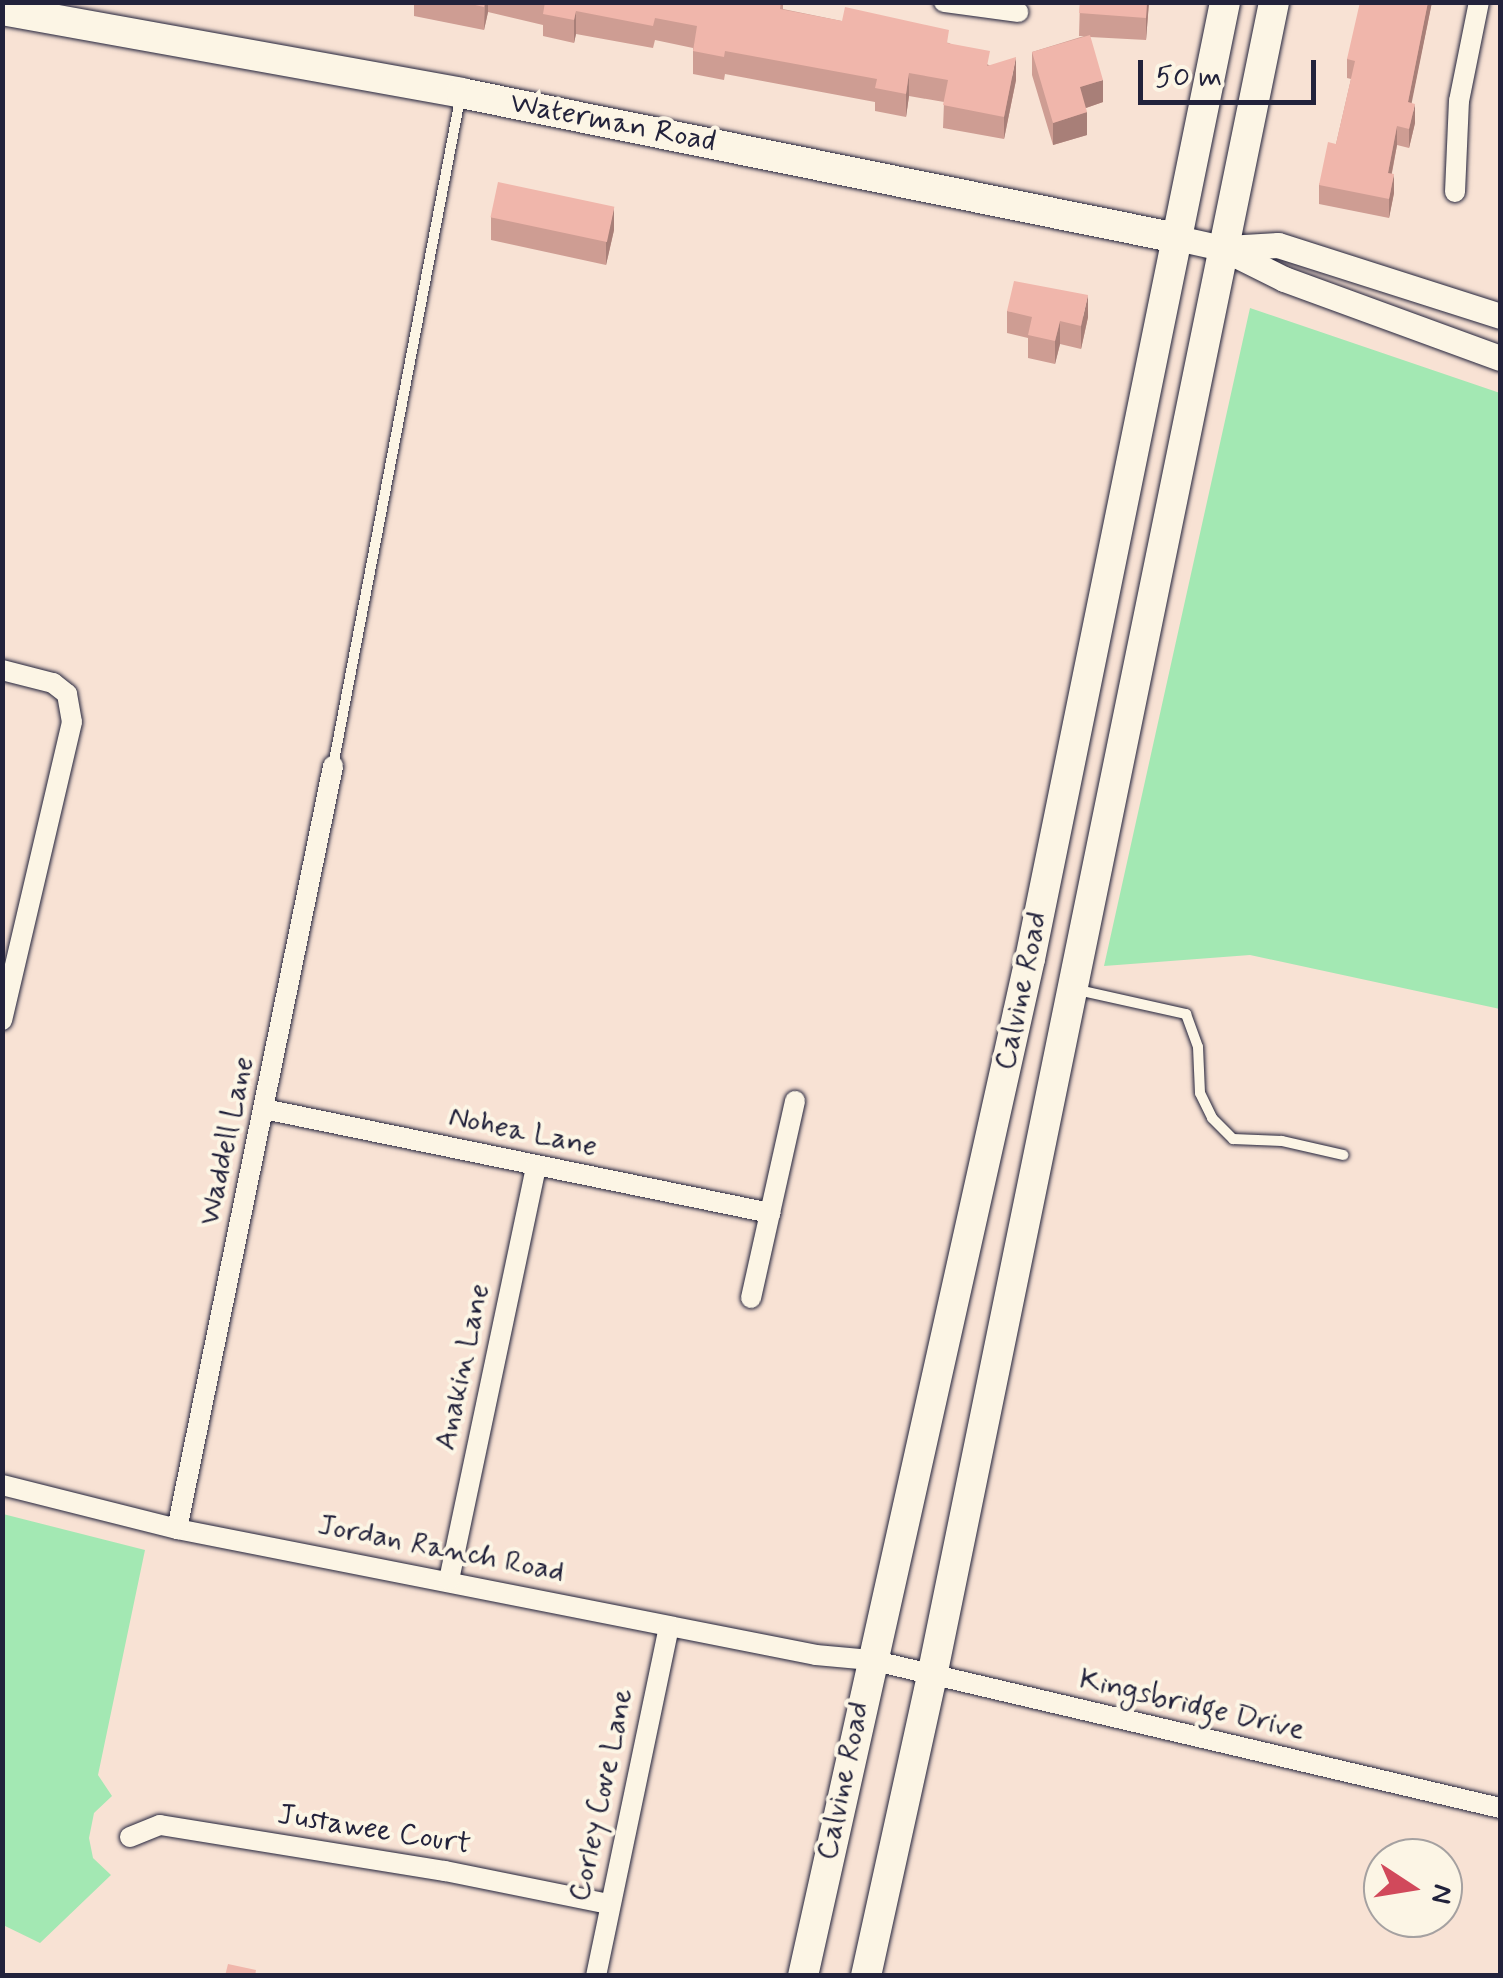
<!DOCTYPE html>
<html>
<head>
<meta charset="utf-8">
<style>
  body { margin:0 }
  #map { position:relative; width:1503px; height:1978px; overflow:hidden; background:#f8e2d4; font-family:Mynerve,sans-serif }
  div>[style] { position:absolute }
  .green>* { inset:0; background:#a3e8b3 }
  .roads { filter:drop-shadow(0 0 2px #22223b) drop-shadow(0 0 2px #22223b) }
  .service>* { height:10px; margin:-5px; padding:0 5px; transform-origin:5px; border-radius:5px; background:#fcf5e5 }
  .minor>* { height:20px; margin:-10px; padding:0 10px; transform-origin:10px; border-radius:10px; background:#fcf5e5 }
  .tertiary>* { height:25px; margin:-12.5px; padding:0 12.5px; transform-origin:12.5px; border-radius:12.5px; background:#fcf5e5 }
  .secondary>* { height:30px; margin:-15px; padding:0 15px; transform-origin:15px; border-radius:15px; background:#fcf5e5 }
  .wall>* { inset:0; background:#ce9d93 }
  .shaded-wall>* { inset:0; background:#a87f78 }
  .building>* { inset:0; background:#f0b6ab; transform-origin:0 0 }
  span { translate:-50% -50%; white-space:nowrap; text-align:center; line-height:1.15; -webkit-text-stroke:8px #fcf5e5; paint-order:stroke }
  .street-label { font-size:30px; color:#22223b }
  .frame { position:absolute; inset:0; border:5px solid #22223b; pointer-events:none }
  .north { position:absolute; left:1363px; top:1838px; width:100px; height:100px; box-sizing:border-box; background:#fcf5e5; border:2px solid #a5a1a1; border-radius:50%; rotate:102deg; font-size:28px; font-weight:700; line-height:40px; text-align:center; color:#22223b }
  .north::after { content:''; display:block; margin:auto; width:35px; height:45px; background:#d1495b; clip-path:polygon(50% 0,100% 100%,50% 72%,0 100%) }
  .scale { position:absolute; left:1138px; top:60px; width:178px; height:45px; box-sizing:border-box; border:5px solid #22223b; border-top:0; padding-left:12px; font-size:30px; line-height:35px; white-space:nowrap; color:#22223b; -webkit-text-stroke:8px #fcf5e5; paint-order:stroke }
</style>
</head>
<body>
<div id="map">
  <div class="green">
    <div style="clip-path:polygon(1250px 308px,1500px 393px,1500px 1009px,1250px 955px,1104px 966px)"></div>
    <div style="clip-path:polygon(3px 1514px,145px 1550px,98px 1775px,112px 1796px,94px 1813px,89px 1838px,93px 1858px,111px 1875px,40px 1943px,3px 1925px)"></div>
  </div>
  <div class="roads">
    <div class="service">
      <div style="left:333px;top:766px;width:679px;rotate:-79.22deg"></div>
      <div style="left:1078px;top:990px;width:111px;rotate:12.5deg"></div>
      <div style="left:1186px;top:1014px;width:35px;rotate:70deg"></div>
      <div style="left:1198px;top:1047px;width:46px;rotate:87.5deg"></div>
      <div style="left:1200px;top:1093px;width:28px;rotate:64deg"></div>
      <div style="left:1212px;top:1118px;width:30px;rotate:45deg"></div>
      <div style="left:1233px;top:1139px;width:49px;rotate:2.3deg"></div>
      <div style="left:1282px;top:1141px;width:63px;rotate:12.9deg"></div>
    </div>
    <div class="minor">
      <div style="left:944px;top:2px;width:75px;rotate:7.7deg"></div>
      <div style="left:1455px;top:192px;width:91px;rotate:-87.5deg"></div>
      <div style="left:1459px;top:101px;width:101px;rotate:-78.6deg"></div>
      <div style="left:2px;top:670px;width:53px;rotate:14.3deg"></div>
      <div style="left:53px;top:683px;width:18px;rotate:38deg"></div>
      <div style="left:67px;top:694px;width:28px;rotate:80deg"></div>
      <div style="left:72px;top:722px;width:306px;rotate:103.2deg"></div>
      <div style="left:264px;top:1109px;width:517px;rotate:11.61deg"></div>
      <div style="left:751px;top:1298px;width:202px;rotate:-77.4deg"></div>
      <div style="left:2px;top:1485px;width:180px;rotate:14.1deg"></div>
      <div style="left:177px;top:1529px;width:651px;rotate:11.15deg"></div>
      <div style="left:816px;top:1655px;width:55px;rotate:5.2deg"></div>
      <div style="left:871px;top:1660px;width:646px;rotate:13.24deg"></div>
      <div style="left:177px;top:1529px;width:779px;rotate:-78.44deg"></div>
      <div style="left:449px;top:1580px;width:423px;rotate:-78.1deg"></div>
      <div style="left:130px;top:1837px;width:32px;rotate:-22deg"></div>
      <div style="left:160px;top:1825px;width:289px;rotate:9.2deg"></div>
      <div style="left:445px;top:1871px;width:167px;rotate:11.4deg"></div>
      <div style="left:596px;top:1976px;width:357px;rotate:-78.2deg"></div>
    </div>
    <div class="tertiary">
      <div style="left:1177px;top:238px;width:46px;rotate:12.5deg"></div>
      <div style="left:1222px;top:248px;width:69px;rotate:26.6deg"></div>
      <div style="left:1284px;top:279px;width:230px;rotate:20.1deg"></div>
      <div style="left:1227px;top:248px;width:51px;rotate:-3.4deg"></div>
      <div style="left:1278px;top:245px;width:233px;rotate:17.7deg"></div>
    </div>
    <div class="secondary">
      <div style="left:2px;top:10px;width:466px;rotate:10.2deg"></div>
      <div style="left:461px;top:93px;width:731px;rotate:11.45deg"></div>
      <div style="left:803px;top:1976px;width:1042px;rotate:-77.42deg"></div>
      <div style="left:1030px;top:959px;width:977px;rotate:-78.48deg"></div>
      <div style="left:866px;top:1976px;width:307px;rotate:-77.6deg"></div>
      <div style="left:932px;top:1676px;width:1709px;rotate:-78.45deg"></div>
    </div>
  </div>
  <div class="wall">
    <div style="clip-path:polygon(414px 2px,783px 2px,783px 9px,949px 43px,1016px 80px,1004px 139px,943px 128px,944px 102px,909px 96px,906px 117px,875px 111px,875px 102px,725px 74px,724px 80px,693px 74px,693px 48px,655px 40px,653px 48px,576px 34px,574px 43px,543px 36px,543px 25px,488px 12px,484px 30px,414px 16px)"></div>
    <div style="clip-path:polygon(1080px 2px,1149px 2px,1146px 40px,1090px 37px,1103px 102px,1086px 108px,1087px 135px,1053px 145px,1032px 75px,1032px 52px,1084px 36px,1079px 36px)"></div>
    <div style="clip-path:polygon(1432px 2px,1411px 103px,1415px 123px,1409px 148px,1397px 145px,1392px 173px,1394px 193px,1389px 218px,1319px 204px,1319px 185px,1336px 144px,1351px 79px,1347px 78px,1347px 59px)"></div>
    <div style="clip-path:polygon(491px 217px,614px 230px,606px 265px,491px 240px)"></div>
    <div style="clip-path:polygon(1007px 311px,1088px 317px,1081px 349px,1060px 344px,1055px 364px,1028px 358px,1028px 338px,1007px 333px)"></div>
  </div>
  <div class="shaded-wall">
    <div style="clip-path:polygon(485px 2px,488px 2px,488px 12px,484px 30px)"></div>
    <div style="clip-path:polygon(1147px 2px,1149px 2px,1146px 40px,1146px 18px)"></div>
    <div style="clip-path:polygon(1428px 2px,1432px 2px,1408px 121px,1408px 102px)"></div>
    <div style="clip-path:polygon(576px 11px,576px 34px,574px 43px,574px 20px)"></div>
    <div style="clip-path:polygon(1016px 57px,1016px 80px,1004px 139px,1004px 117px)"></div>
    <div style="clip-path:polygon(909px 73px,909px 96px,906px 117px,906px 94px)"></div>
    <div style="clip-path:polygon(1103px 80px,1103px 102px,1080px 110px,1080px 87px)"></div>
    <div style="clip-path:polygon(1415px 104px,1415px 123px,1409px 148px,1409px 129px)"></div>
    <div style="clip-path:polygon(1087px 112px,1087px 135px,1053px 145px,1053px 123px)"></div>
    <div style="clip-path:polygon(1397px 126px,1397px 145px,1388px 192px,1388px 173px)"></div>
    <div style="clip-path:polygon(1394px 174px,1394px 193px,1389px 218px,1389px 199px)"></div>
    <div style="clip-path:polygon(614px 207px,614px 230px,606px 265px,606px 243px)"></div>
    <div style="clip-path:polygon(1088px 295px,1088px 317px,1081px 349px,1081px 326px)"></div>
    <div style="clip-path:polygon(1060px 321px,1060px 344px,1055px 364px,1055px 341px)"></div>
  </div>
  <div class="building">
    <div style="clip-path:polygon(462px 2px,485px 2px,484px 7px)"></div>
    <div style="clip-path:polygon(545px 2px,781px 2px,780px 9px,842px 21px,845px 7px,949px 30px,947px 43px,990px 51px,987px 66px,1016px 57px,1004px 117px,943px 105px,948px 80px,909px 73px,906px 94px,875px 88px,877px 79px,725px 51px,724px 57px,693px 51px,697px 26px,655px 18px,653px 26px,576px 11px,574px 20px,543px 14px)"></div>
    <div style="clip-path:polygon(1080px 2px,1147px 2px,1146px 18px,1079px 13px)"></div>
    <div style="clip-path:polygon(1360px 2px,1428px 2px,1408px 102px,1415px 104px,1409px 129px,1397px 126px,1388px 173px,1394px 174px,1389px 199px,1319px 185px,1328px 142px,1336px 144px,1355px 61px,1347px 59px)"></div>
    <div style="clip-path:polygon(1090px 35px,1103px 80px,1080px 87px,1087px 112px,1053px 123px,1032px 52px)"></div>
    <div style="left:498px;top:182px;width:119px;height:36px;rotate:12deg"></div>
    <div style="clip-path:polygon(1014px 281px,1088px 295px,1081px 326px,1060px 321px,1055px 341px,1028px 335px,1032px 317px,1007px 311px)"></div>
    <div style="clip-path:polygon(228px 1964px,256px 1970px,255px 1976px,225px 1976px)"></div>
  </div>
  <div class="street-label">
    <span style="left:613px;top:123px;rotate:11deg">Waterman Road</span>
    <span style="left:1022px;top:991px;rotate:-78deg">Calvine Road</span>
    <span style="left:523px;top:1132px;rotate:12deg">Nohea Lane</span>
    <span style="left:227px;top:1141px;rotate:-78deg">Waddell Lane</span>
    <span style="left:463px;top:1367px;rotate:-78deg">Anakin Lane</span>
    <span style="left:441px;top:1549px;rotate:11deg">Jordan Ranch Road</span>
    <span style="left:1192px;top:1705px;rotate:13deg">Kingsbridge Drive</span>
    <span style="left:844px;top:1781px;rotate:-78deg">Calvine Road</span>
    <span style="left:602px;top:1795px;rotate:-78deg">Corley Cove Lane</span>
    <span style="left:374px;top:1830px;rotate:9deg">Justawee Court</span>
  </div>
  <div class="frame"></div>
  <div class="north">N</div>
  <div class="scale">50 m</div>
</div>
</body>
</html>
